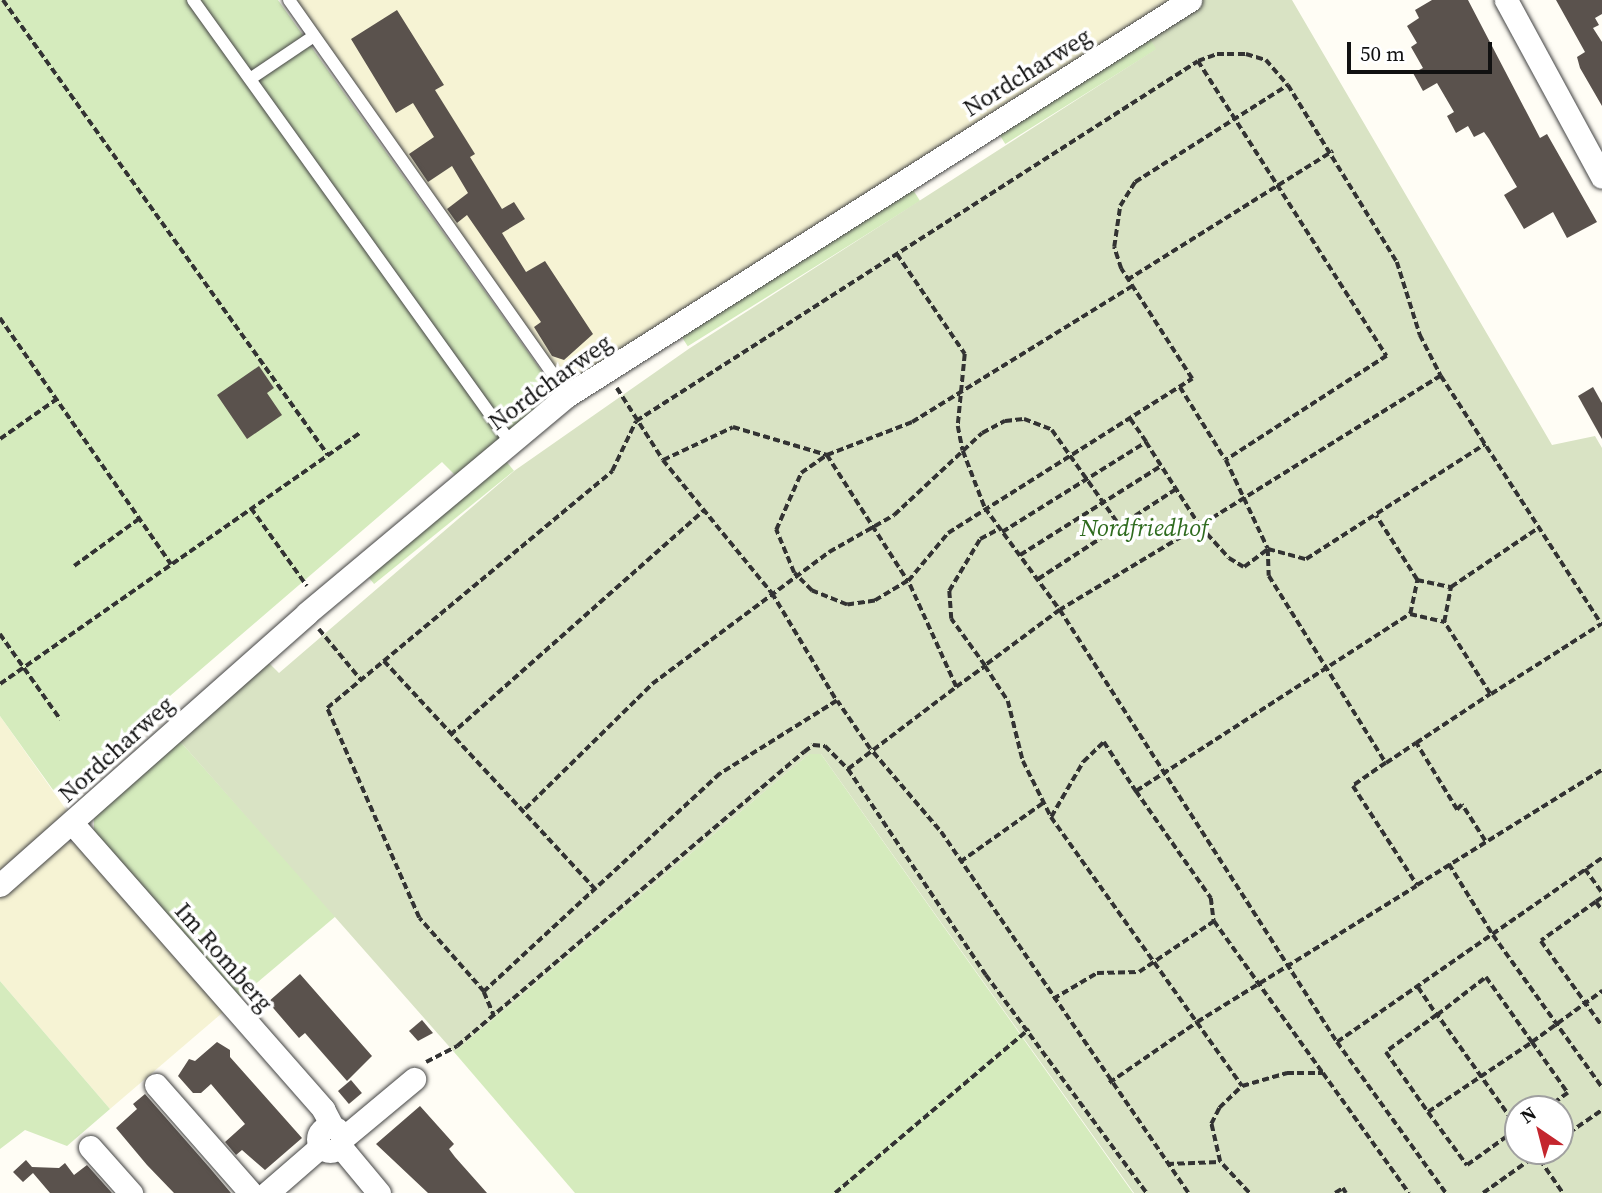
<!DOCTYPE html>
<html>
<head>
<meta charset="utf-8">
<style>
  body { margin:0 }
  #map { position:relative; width:1602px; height:1193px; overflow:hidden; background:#fffdf5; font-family:"Source Serif 4",serif }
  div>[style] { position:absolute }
  .farmland>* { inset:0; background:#f6f3d4 }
  .green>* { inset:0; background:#d5ebbd; transform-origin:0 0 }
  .cemetery>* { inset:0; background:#d9e3c4 }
  .building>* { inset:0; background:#5a524d; transform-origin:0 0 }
  .path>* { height:3.5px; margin-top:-1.75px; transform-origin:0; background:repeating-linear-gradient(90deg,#333 0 7px,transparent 0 10.5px) }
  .roads { filter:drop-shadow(0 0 2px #444) drop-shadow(0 0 2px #444) }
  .lane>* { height:12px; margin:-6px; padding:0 6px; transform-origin:6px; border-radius:6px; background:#fff }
  .street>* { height:23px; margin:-11.5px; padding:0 11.5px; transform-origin:11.5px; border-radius:11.5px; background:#fff }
  .street>.ring { margin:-11.5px; padding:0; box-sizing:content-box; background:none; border:23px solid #fff; border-radius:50% }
  span { translate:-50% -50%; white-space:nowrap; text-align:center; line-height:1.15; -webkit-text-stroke:7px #fff; paint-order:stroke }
  .street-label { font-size:24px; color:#111 }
  .park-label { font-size:24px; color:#2f6b1f; font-style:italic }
  .north { position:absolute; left:1504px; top:1095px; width:70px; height:70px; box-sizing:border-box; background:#fff; border:2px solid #a0a0a0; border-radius:50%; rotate:325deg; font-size:19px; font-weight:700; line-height:28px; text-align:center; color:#111 }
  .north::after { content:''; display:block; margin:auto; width:24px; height:32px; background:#c4262e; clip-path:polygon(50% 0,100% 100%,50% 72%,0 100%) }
  .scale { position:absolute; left:1347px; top:42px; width:145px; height:32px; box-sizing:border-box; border:4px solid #111; border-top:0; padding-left:9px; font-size:21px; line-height:24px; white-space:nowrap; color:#111; -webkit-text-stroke:5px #fff; paint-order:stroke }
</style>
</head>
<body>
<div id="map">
  <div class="farmland">
    <div style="clip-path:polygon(296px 0,1172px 0,567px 384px)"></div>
    <div style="clip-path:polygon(0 716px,67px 811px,0 870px)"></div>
    <div style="clip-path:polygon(70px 842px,78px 844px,228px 1008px,110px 1109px,0 981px,0 896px,55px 846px)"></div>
  </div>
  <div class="green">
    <div style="clip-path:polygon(0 0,278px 0,557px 393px,455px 475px,442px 462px,56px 794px,0 716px)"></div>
    <div style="left:1147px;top:33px;width:19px;height:179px;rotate:58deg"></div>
    <div style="left:910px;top:185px;width:19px;height:274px;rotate:58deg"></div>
    <div style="left:502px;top:456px;width:19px;height:180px;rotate:51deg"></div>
    <div style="clip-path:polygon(178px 739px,336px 916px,240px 997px,94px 831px,94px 819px,102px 806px)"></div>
    <div style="clip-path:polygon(810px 753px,821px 754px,1133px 1193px,575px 1193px,454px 1052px)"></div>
    <div style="clip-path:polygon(0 981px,110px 1109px,67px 1146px,25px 1130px,0 1149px)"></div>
  </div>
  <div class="cemetery">
    <div style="clip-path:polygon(evenodd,1201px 0,1292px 0,1552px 445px,1595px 436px,1602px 448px,1602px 1193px,1134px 1193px,821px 754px,809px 754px,454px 1052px,178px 739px,266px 660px,279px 673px,514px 471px,690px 348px,1156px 49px,1147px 33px,1201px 0,1518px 1109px,1560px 1109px,1560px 1151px,1518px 1151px,1518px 1109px)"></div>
  </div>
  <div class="building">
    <div style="clip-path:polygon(1432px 0,1468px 0,1540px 138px,1547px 134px,1597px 222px,1567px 238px,1553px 212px,1524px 229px,1504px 195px,1517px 187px,1489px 139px,1484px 132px,1474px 137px,1468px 126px,1456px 133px,1447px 116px,1454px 112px,1437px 83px,1423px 91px,1413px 73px,1423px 68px,1411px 47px,1417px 43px,1407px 26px,1419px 18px,1415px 10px)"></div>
    <div style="clip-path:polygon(1556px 0,1602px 0,1602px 14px,1595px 18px,1599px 25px,1593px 28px,1602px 42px,1602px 106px,1580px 68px,1577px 57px,1585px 52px)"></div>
    <div style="clip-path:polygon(397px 10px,444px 85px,435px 90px,475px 154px,470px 157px,502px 209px,514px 202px,525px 219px,502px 233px,526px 272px,545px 261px,593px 334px,564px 360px,552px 356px,534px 327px,541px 322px,467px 215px,457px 223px,447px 209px,468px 193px,452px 166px,428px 182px,409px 154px,434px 137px,413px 103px,396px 113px,351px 39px)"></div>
    <div style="clip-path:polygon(259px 366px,274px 388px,267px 393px,282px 415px,247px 439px,217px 395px)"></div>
    <div style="clip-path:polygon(1593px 387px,1602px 403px,1602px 439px,1578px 396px)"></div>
    <div style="clip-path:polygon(300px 974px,372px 1056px,347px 1081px,305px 1033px,299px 1038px,268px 1002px)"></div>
    <div style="clip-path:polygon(422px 1020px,433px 1033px,418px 1041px,409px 1031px)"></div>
    <div style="clip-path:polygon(217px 1042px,230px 1050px,230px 1057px,302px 1138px,265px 1170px,242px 1150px,236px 1155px,225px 1142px,245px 1124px,211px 1084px,201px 1093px,193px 1093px,178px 1076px,189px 1059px,195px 1061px)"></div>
    <div style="left:351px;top:1080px;width:17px;height:17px;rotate:50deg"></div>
    <div style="clip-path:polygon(145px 1094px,209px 1167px,231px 1193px,174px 1193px,147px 1165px,116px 1128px,137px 1109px,133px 1104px)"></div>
    <div style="clip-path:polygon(420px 1106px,454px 1144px,449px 1149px,455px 1157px,487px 1193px,428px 1193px,376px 1144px)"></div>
    <div style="clip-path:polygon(26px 1160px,32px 1167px,59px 1168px,65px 1163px,74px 1175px,87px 1165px,112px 1193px,50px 1193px,33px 1173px,23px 1182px,13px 1172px)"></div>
  </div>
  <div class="path">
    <div style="left:3px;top:0;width:559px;rotate:54.46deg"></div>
    <div style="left:1198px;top:61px;width:350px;rotate:57.4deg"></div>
    <div style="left:1387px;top:356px;width:192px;rotate:147.1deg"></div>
    <div style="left:1226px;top:460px;width:98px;rotate:64.7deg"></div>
    <div style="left:1268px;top:549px;width:27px;rotate:88deg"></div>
    <div style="left:1269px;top:576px;width:221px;rotate:58deg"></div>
    <div style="left:1386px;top:763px;width:40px;rotate:145.1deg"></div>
    <div style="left:1353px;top:786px;width:118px;rotate:57.1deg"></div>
    <div style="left:1417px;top:885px;width:218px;rotate:-31.9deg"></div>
    <div style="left:897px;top:254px;width:121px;rotate:55.8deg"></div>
    <div style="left:965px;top:354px;width:72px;rotate:95.6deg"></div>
    <div style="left:958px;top:426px;width:25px;rotate:79deg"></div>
    <div style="left:963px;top:451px;width:61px;rotate:68.9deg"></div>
    <div style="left:985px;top:508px;width:127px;rotate:53.7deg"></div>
    <div style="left:1060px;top:610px;width:513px;rotate:57.33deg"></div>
    <div style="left:1337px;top:1042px;width:186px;rotate:54.2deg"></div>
    <div style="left:1127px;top:280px;width:243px;rotate:-32.1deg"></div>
    <div style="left:0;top:318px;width:300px;rotate:55.2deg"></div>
    <div style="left:1441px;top:376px;width:284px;rotate:148.1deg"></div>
    <div style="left:1200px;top:526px;width:43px;rotate:47.8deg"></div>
    <div style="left:1229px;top:558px;width:17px;rotate:31deg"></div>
    <div style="left:1244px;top:567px;width:30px;rotate:-37deg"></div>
    <div style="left:1268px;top:549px;width:39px;rotate:15deg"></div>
    <div style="left:1306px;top:559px;width:213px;rotate:-32.7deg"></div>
    <div style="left:1180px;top:387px;width:85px;rotate:58deg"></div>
    <div style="left:617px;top:388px;width:85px;rotate:57.4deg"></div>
    <div style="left:663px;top:460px;width:77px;rotate:-25.2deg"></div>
    <div style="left:733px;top:427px;width:98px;rotate:16.6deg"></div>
    <div style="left:827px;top:455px;width:91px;rotate:-21.2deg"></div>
    <div style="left:912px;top:422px;width:259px;rotate:-31.7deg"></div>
    <div style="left:0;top:439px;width:70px;rotate:-35.1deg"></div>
    <div style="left:1146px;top:442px;width:100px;rotate:57.3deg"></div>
    <div style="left:1200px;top:526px;width:163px;rotate:149deg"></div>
    <div style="left:1060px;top:610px;width:94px;rotate:143.3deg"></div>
    <div style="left:985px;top:666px;width:42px;rotate:56.7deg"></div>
    <div style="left:1008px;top:701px;width:62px;rotate:76deg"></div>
    <div style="left:1023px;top:761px;width:63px;rotate:63.4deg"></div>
    <div style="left:1051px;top:817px;width:64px;rotate:-59.8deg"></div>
    <div style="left:1083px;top:762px;width:29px;rotate:-44deg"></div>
    <div style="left:1104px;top:742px;width:59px;rotate:56.9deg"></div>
    <div style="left:1136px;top:791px;width:326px;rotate:-32.9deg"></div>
    <div style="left:1410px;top:614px;width:35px;rotate:-78deg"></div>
    <div style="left:1417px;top:580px;width:76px;rotate:-122.6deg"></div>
    <div style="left:663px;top:460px;width:172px;rotate:50.7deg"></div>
    <div style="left:772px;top:593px;width:126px;rotate:59deg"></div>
    <div style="left:251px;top:508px;width:96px;rotate:54.3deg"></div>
    <div style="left:1002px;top:532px;width:170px;rotate:-32deg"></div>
    <div style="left:1146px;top:442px;width:29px;rotate:-125deg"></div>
    <div style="left:1020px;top:555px;width:167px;rotate:-32.3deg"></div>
    <div style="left:74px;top:566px;width:82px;rotate:-36deg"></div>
    <div style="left:1038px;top:579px;width:165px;rotate:-33.1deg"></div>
    <div style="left:1417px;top:580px;width:35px;rotate:12deg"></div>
    <div style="left:1410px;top:614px;width:35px;rotate:13deg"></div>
    <div style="left:319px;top:629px;width:66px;rotate:50.5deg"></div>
    <div style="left:0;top:634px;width:105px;rotate:54.7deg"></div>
    <div style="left:384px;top:661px;width:312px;rotate:47.2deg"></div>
    <div style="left:0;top:684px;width:440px;rotate:-34.9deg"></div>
    <div style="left:956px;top:687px;width:36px;rotate:-36deg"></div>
    <div style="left:985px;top:666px;width:58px;rotate:-125.9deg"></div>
    <div style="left:951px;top:619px;width:28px;rotate:-94deg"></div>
    <div style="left:949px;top:591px;width:61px;rotate:-59.2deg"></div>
    <div style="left:980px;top:539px;width:21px;rotate:-28deg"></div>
    <div style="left:1491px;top:694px;width:130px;rotate:-32.5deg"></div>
    <div style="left:450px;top:735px;width:339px;rotate:-41.5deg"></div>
    <div style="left:1386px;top:763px;width:36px;rotate:-34deg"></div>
    <div style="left:848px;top:769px;width:136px;rotate:-37.2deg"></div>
    <div style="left:956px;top:687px;width:116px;rotate:-114.4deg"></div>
    <div style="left:908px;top:581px;width:39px;rotate:149deg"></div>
    <div style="left:875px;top:601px;width:28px;rotate:172deg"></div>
    <div style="left:847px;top:605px;width:38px;rotate:-158deg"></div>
    <div style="left:812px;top:591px;width:25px;rotate:-135deg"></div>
    <div style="left:794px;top:573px;width:47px;rotate:-112.7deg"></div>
    <div style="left:776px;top:530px;width:62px;rotate:-66.3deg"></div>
    <div style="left:801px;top:473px;width:32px;rotate:-35deg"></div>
    <div style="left:827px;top:455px;width:150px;rotate:57.3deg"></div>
    <div style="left:908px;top:581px;width:62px;rotate:-50.2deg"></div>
    <div style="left:948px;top:533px;width:289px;rotate:-32.3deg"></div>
    <div style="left:1192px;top:379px;width:131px;rotate:-122.8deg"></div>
    <div style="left:1121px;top:269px;width:23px;rotate:-108deg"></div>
    <div style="left:1114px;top:247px;width:41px;rotate:-81.7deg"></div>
    <div style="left:1120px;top:206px;width:28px;rotate:-58deg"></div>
    <div style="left:1135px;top:182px;width:181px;rotate:-32.4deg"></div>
    <div style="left:1136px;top:791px;width:131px;rotate:55deg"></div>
    <div style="left:1211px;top:898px;width:23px;rotate:83deg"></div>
    <div style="left:1214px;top:921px;width:187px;rotate:54.4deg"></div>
    <div style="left:525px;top:809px;width:178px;rotate:-44.5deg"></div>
    <div style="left:652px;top:684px;width:221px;rotate:-36.7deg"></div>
    <div style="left:829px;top:552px;width:75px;rotate:-29.6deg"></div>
    <div style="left:894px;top:515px;width:120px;rotate:-43deg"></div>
    <div style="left:982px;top:433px;width:26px;rotate:-28deg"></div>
    <div style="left:1005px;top:421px;width:19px;rotate:-6deg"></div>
    <div style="left:1024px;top:419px;width:30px;rotate:21deg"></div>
    <div style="left:1052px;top:430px;width:118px;rotate:54.7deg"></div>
    <div style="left:1051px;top:817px;width:330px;rotate:54.6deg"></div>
    <div style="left:1485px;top:841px;width:43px;rotate:-122.6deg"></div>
    <div style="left:1462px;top:805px;width:7px;rotate:135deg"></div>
    <div style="left:1457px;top:810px;width:79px;rotate:-121.5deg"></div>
    <div style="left:1416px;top:743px;width:89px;rotate:-33.5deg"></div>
    <div style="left:1490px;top:694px;width:85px;rotate:-122.6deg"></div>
    <div style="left:1444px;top:622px;width:36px;rotate:-79deg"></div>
    <div style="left:1451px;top:587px;width:105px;rotate:-34.1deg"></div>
    <div style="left:960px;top:862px;width:102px;rotate:-35.4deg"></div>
    <div style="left:1449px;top:864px;width:84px;rotate:58.2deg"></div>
    <div style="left:1493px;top:935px;width:187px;rotate:54.4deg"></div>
    <div style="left:1585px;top:869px;width:29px;rotate:54deg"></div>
    <div style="left:1602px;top:898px;width:7px;rotate:146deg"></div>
    <div style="left:1596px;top:902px;width:10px;rotate:53deg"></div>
    <div style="left:1596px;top:902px;width:67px;rotate:144.7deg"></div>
    <div style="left:1541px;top:941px;width:105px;rotate:54.3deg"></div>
    <div style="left:1418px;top:987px;width:34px;rotate:56deg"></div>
    <div style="left:1437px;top:1015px;width:63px;rotate:144deg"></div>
    <div style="left:1386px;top:1052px;width:73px;rotate:55deg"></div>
    <div style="left:1428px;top:1112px;width:125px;rotate:-33.9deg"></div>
    <div style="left:1532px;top:1042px;width:62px;rotate:54.8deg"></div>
    <div style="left:1568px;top:1093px;width:27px;rotate:144deg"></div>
    <div style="left:484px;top:992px;width:25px;rotate:67deg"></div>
    <div style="left:1053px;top:999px;width:51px;rotate:-30.6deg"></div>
    <div style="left:1097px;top:973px;width:42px;rotate:-1.4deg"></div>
    <div style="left:1139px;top:972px;width:91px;rotate:-34.2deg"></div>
    <div style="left:1337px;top:1042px;width:323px;rotate:-34.8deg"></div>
    <div style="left:426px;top:1062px;width:35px;rotate:-27deg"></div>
    <div style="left:457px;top:1046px;width:455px;rotate:-40.3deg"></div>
    <div style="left:804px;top:752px;width:11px;rotate:-38deg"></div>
    <div style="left:813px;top:745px;width:12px;rotate:5deg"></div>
    <div style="left:825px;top:746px;width:33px;rotate:45deg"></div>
    <div style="left:848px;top:769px;width:248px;rotate:56.2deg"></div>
    <div style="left:986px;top:975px;width:271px;rotate:53.6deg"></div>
    <div style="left:1109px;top:1083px;width:107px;rotate:-34.7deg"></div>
    <div style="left:1197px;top:1022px;width:258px;rotate:-31.8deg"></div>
    <div style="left:1428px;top:1112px;width:66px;rotate:53.7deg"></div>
    <div style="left:1467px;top:1165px;width:62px;rotate:-35.8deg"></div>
    <div style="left:1518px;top:1129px;width:140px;rotate:-125.4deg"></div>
    <div style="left:1437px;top:1015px;width:62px;rotate:-37.8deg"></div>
    <div style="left:1486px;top:977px;width:80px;rotate:54.7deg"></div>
    <div style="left:1532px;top:1042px;width:87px;rotate:-36.1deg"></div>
    <div style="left:1560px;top:1139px;width:51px;rotate:-34.6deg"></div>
    <div style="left:1534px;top:1151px;width:51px;rotate:55.4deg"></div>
    <div style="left:1167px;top:1164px;width:53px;rotate:-2.2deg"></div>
    <div style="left:835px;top:1193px;width:254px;rotate:-40.2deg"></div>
    <div style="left:1188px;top:1193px;width:440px;rotate:-124.4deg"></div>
    <div style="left:939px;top:830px;width:106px;rotate:-130.4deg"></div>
    <div style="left:870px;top:749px;width:58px;rotate:-124.5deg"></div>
    <div style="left:837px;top:701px;width:138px;rotate:148deg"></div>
    <div style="left:720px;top:774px;width:321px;rotate:137.3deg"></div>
    <div style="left:484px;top:992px;width:98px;rotate:-131.3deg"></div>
    <div style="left:419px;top:918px;width:229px;rotate:-113.7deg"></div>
    <div style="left:327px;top:708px;width:371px;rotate:-39.7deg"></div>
    <div style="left:612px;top:471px;width:55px;rotate:-64.4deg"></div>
    <div style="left:636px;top:421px;width:667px;rotate:-32.64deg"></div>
    <div style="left:1198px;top:61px;width:20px;rotate:-20deg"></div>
    <div style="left:1217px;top:54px;width:29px"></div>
    <div style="left:1246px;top:54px;width:21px;rotate:17deg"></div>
    <div style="left:1266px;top:60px;width:33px;rotate:49deg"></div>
    <div style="left:1288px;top:85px;width:208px;rotate:58.4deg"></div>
    <div style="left:1397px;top:262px;width:77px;rotate:72.5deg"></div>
    <div style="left:1420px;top:335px;width:46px;rotate:62.9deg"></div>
    <div style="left:1441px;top:376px;width:297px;rotate:57.1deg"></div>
    <div style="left:1249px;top:1193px;width:42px;rotate:-133.1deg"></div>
    <div style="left:1220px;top:1162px;width:39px;rotate:-103deg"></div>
    <div style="left:1211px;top:1124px;width:18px;rotate:-63deg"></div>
    <div style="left:1219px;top:1108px;width:32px;rotate:-44deg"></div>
    <div style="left:1242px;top:1086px;width:47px;rotate:-16.1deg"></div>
    <div style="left:1287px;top:1073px;width:36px"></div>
    <div style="left:1323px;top:1073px;width:148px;rotate:54.4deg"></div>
    <div style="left:1335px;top:1193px;width:9px;rotate:-32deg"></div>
    <div style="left:1343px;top:1188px;width:6px;rotate:59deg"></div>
    <div style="left:1483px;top:1193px;width:72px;rotate:-35.4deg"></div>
  </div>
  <div class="roads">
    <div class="lane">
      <div style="left:193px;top:0;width:544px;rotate:54.35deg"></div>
      <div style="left:289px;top:0;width:484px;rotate:54.8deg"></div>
      <div style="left:250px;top:79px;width:77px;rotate:-33.9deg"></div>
    </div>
    <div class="street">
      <div style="left:1506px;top:0;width:201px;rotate:61.5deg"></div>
      <div style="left:72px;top:823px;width:381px;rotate:48.7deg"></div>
      <div style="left:323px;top:1109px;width:21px;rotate:62deg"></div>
      <div style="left:0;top:885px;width:410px;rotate:-41.5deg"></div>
      <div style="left:307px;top:613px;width:340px;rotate:-39.9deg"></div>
      <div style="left:568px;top:395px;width:737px;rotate:-32.42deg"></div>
      <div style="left:156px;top:1085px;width:144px;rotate:48.7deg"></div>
      <div class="ring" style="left:318px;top:1127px;width:1px;height:1px"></div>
      <div style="left:342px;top:1139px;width:94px;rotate:-39.8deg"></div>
      <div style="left:340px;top:1146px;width:61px;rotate:50.3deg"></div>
      <div style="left:90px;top:1147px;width:62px;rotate:48.3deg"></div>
      <div style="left:267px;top:1193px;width:70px;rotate:-41deg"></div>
    </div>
  </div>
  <div class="street-label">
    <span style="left:1027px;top:72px;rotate:-32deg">Nordcharweg</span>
    <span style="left:550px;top:382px;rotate:-36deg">Nordcharweg</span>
    <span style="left:116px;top:749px;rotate:-42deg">Nordcharweg</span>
    <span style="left:224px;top:957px;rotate:49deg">Im Romberg</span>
  </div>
  <div class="park-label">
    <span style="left:1144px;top:528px">Nordfriedhof</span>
  </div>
  <div class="north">N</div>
  <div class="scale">50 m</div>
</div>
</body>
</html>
